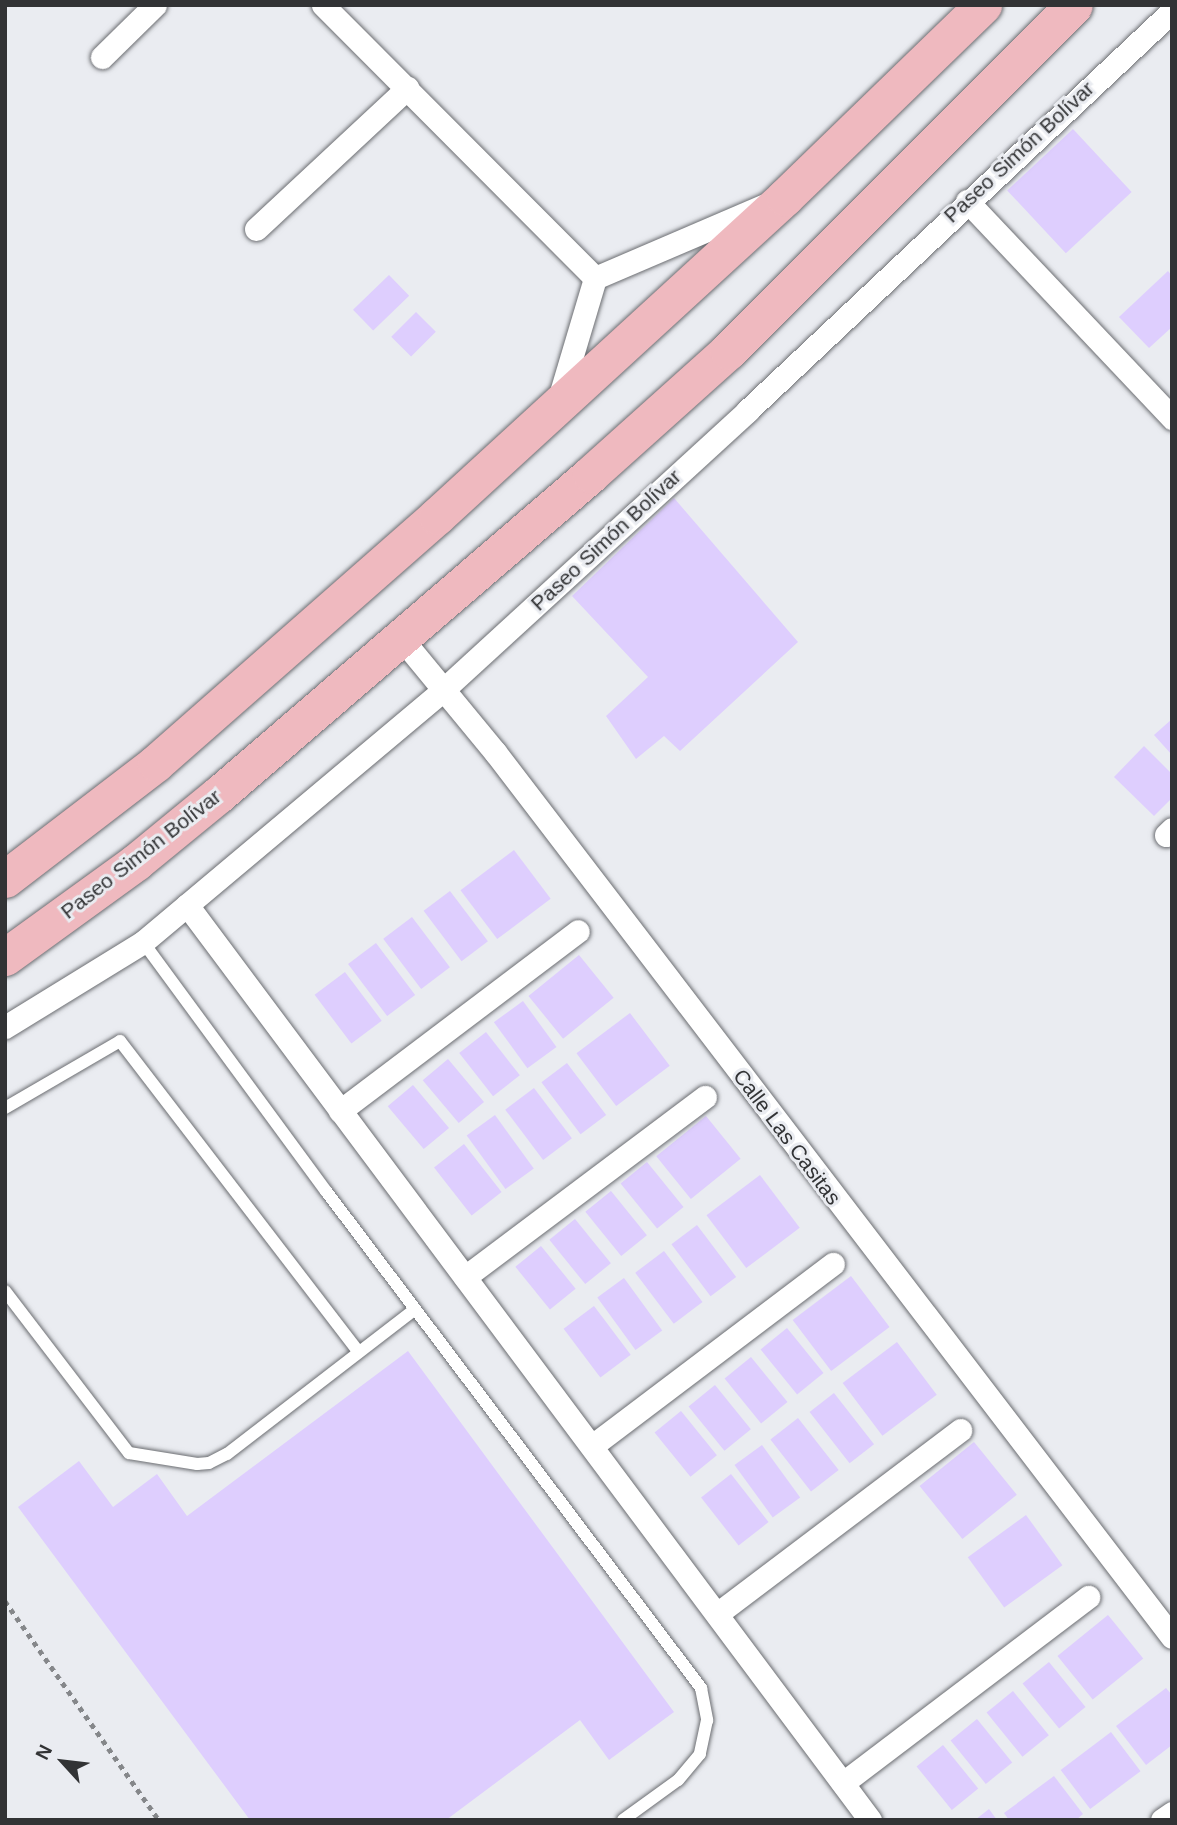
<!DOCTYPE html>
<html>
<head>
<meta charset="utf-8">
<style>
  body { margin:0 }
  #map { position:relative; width:1177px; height:1825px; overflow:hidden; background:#eaecf1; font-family:Helvetica,sans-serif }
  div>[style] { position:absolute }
  .building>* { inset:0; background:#decefe; transform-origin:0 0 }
  .path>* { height:4.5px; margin-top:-2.25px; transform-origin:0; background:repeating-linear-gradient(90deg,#85878a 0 5px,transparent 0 10px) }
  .roads { filter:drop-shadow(0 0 2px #6b6d71) drop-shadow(0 0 2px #6b6d71) }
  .service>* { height:12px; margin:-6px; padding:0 6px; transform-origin:6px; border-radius:6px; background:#fff }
  .minor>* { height:23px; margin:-11.5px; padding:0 11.5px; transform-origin:11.5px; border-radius:11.5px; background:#fff }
  .primary>* { height:37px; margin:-18.5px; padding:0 18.5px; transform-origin:18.5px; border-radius:18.5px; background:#efb9bf }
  span { translate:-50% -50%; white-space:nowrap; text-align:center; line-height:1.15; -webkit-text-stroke:6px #eaecf1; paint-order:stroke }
  .street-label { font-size:21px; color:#323335 }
  .frame { position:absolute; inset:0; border:7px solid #323335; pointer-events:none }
  .north { position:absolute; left:28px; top:1727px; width:70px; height:70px; -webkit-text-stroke:5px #eaecf1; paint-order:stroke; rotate:297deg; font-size:19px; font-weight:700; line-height:28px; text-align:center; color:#323335 }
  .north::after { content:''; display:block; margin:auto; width:24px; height:32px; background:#323335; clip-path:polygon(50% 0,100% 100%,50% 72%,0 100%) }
</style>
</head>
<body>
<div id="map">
  <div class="building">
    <div style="left:1073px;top:129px;width:86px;height:90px;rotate:47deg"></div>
    <div style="clip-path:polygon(1168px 271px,1172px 276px,1172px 327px,1149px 348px,1119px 317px)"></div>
    <div style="left:389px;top:275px;width:29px;height:50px;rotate:46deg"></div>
    <div style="left:416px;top:312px;width:28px;height:35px;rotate:45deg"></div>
    <div style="clip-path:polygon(674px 498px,798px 642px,680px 751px,664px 736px,636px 759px,606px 716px,648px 677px,572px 596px)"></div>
    <div style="clip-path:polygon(1172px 719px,1172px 755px,1154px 735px)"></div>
    <div style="clip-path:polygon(1144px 746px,1172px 774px,1172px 798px,1154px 816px,1114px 777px)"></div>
    <div style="left:514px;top:850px;width:61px;height:67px;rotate:53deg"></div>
    <div style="left:450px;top:891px;width:63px;height:33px;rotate:53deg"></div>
    <div style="left:412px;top:917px;width:63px;height:36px;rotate:53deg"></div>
    <div style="left:376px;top:943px;width:65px;height:35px;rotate:53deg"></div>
    <div style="left:579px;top:955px;width:55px;height:65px;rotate:51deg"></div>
    <div style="left:345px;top:972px;width:61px;height:38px;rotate:53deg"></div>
    <div style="left:523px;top:1001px;width:57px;height:36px;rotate:54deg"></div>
    <div style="left:630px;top:1013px;width:66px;height:67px;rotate:53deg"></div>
    <div style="left:486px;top:1032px;width:55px;height:34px;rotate:52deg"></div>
    <div style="left:448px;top:1059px;width:56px;height:33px;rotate:50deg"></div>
    <div style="left:567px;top:1063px;width:65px;height:32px;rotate:53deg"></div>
    <div style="left:413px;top:1085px;width:56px;height:33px;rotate:50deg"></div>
    <div style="left:534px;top:1088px;width:63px;height:36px;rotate:53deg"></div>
    <div style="left:495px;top:1115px;width:66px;height:35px;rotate:54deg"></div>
    <div style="left:706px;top:1116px;width:55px;height:64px;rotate:51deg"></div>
    <div style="left:464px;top:1144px;width:61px;height:38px;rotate:52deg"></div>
    <div style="left:647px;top:1162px;width:58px;height:34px;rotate:51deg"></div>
    <div style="left:760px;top:1175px;width:66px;height:67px;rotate:53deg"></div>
    <div style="left:611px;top:1191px;width:57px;height:33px;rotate:51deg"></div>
    <div style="left:575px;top:1219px;width:57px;height:33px;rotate:51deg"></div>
    <div style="left:697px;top:1225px;width:65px;height:32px;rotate:53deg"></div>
    <div style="left:541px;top:1246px;width:55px;height:33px;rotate:51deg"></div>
    <div style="left:664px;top:1251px;width:64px;height:36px;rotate:53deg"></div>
    <div style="left:851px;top:1276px;width:64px;height:73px;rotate:53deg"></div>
    <div style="left:624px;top:1278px;width:65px;height:33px;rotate:54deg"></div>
    <div style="left:594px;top:1306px;width:61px;height:38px;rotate:53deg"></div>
    <div style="left:787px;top:1328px;width:58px;height:34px;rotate:51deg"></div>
    <div style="left:897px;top:1342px;width:66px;height:68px;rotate:53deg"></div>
    <div style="clip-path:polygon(408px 1351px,674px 1712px,609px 1760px,580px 1720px,446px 1820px,250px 1820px,18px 1507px,79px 1461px,113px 1507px,157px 1474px,187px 1516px)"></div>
    <div style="left:751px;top:1357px;width:58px;height:34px;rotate:51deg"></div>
    <div style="left:715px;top:1385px;width:57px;height:34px;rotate:51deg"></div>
    <div style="left:834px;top:1393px;width:65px;height:31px;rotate:52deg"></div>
    <div style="left:681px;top:1411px;width:57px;height:34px;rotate:51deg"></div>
    <div style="left:798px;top:1418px;width:66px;height:35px;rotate:52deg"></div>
    <div style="left:974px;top:1442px;width:68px;height:70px;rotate:51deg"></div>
    <div style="left:762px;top:1445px;width:65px;height:34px;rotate:54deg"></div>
    <div style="left:731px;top:1474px;width:61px;height:38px;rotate:52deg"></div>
    <div style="left:1026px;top:1515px;width:62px;height:72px;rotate:54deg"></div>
    <div style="left:1108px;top:1615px;width:56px;height:65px;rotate:51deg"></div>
    <div style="left:1049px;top:1662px;width:58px;height:34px;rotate:51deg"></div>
    <div style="clip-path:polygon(1166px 1688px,1172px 1695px,1172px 1745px,1146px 1765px,1116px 1726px)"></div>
    <div style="left:1013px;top:1691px;width:57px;height:34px;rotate:51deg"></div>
    <div style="left:977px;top:1719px;width:56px;height:34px;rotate:51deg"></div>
    <div style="left:1111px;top:1732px;width:49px;height:63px;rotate:53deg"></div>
    <div style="left:943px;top:1745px;width:56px;height:34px;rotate:51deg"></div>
    <div style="clip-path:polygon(1054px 1776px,1083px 1814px,1076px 1820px,1009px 1820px,1004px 1813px)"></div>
    <div style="clip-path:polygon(989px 1809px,997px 1820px,975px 1820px)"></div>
  </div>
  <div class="path">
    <div style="left:5px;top:1601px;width:268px;rotate:54.9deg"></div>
  </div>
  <div class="roads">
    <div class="service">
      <div style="left:143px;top:942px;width:309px;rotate:53.7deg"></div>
      <div style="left:326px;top:1191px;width:623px;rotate:52.96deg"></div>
      <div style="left:701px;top:1688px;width:33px;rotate:79deg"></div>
      <div style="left:707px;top:1720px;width:35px;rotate:102deg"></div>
      <div style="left:700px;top:1754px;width:34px;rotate:130deg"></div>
      <div style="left:678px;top:1780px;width:68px;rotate:144deg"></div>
      <div style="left:5px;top:1108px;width:133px;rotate:-30.2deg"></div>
      <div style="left:120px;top:1041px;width:392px;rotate:52.5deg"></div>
      <div style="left:5px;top:1291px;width:204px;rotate:52.6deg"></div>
      <div style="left:129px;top:1453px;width:69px;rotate:9.2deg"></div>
      <div style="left:197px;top:1464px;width:12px;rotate:-5deg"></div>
      <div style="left:209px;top:1463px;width:20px;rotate:-27deg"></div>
      <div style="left:227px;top:1454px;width:237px;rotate:-37.6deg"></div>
    </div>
    <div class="minor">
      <div style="left:323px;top:5px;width:385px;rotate:45.1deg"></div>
      <div style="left:102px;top:57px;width:74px;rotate:-44.5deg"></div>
      <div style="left:967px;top:201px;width:299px;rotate:46.6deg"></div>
      <div style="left:256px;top:229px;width:207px;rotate:-43deg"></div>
      <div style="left:595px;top:278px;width:183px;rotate:-23.2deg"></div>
      <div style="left:559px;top:399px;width:126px;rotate:-73.4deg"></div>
      <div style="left:401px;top:638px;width:148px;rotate:50.5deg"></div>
      <div style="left:495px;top:752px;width:1114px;rotate:52.59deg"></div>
      <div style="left:1166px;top:835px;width:8px;rotate:-45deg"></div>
      <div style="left:187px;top:905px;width:1142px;rotate:53.26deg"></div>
      <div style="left:5px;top:1027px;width:162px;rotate:-31.6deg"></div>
      <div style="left:143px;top:942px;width:392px;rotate:-40deg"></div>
      <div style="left:443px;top:690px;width:413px;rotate:-42.5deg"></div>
      <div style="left:747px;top:411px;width:584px;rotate:-43.26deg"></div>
      <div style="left:340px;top:1111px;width:298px;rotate:-37.1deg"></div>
      <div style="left:465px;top:1277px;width:300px;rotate:-36.9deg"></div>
      <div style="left:592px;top:1446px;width:302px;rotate:-37.1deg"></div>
      <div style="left:717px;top:1614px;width:305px;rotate:-37.1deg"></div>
      <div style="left:843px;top:1783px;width:308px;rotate:-37.2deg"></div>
      <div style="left:1162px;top:1820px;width:12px;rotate:-35deg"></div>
    </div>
    <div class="primary">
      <div style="left:5px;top:879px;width:190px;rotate:-37.5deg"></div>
      <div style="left:156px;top:763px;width:374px;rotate:-41.3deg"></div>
      <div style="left:437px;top:516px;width:472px;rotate:-42.5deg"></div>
      <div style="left:785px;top:197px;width:276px;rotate:-44.1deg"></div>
      <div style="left:5px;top:957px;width:162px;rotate:-35.9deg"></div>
      <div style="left:136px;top:862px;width:106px;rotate:-39.3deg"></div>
      <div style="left:218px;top:795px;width:492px;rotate:-40.7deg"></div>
      <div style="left:591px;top:474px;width:184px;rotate:-41.9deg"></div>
      <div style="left:728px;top:351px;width:489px;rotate:-45deg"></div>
    </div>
  </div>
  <div class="street-label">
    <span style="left:1019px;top:152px;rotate:-43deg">Paseo Simón Bolívar</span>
    <span style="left:606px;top:540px;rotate:-43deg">Paseo Simón Bolívar</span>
    <span style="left:141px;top:854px;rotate:-38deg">Paseo Simón Bolívar</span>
    <span style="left:787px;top:1137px;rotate:53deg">Calle Las Casitas</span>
  </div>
  <div class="frame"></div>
  <div class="north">N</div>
</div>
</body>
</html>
